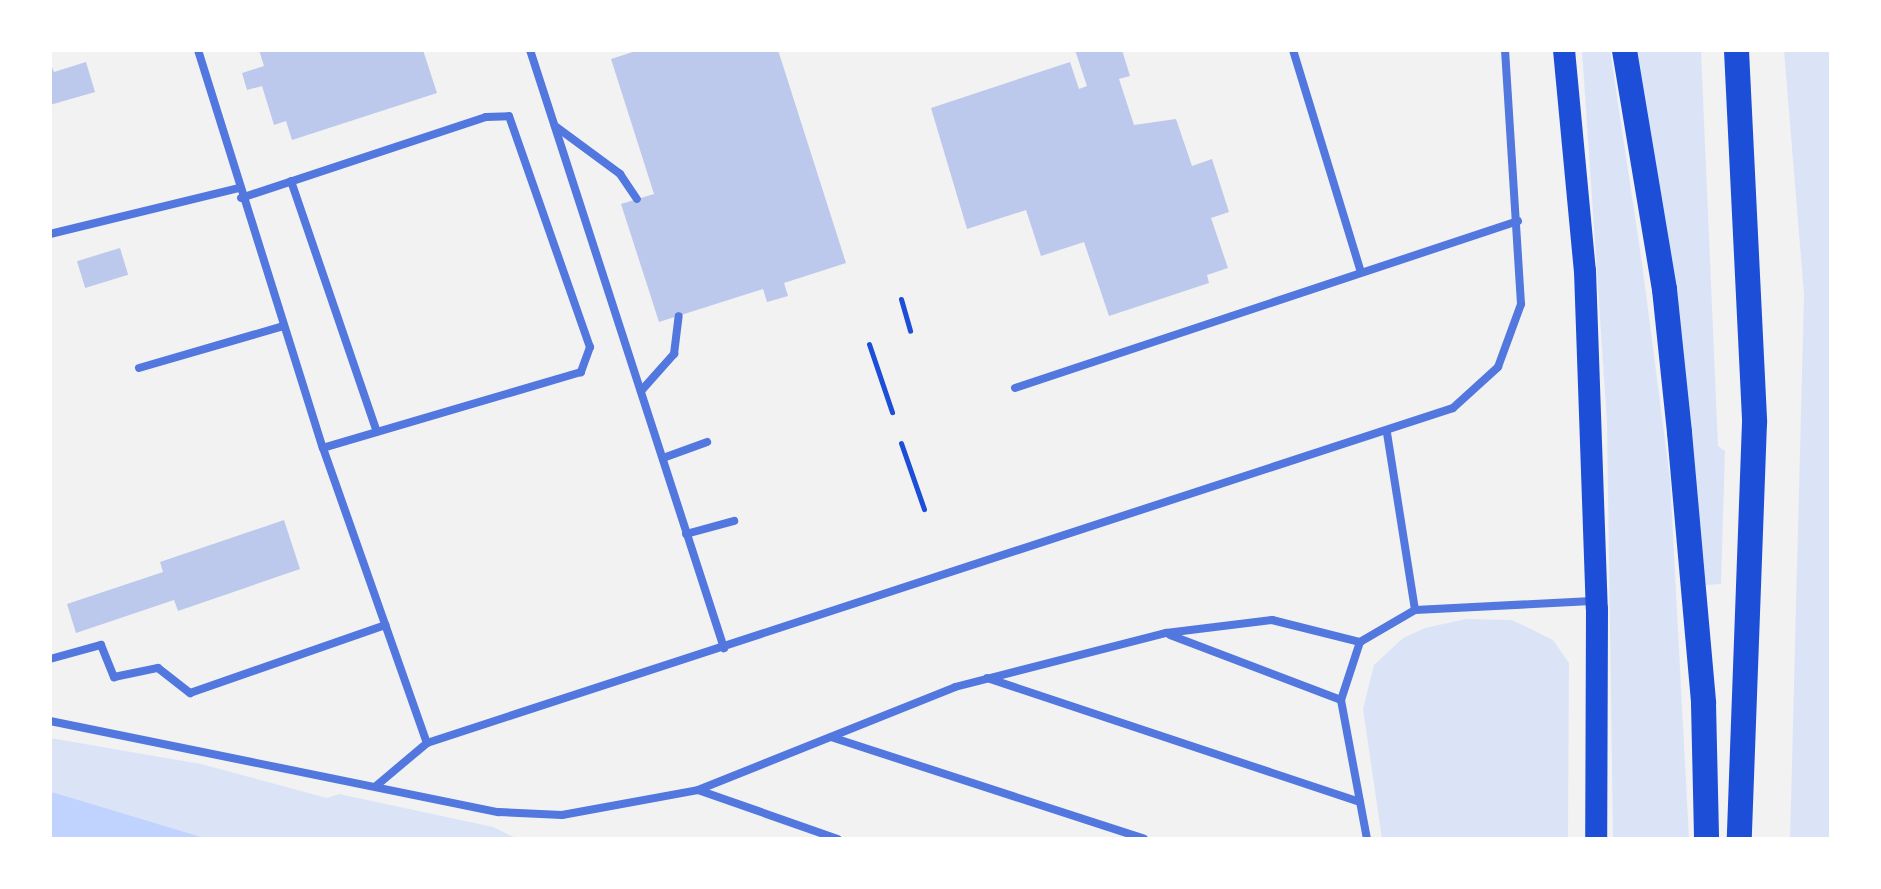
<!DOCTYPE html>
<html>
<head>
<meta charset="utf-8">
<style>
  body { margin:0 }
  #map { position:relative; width:1881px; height:889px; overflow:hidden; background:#f2f2f2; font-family:"DM Sans",sans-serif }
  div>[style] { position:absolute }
  .green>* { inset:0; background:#dbe4f7 }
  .water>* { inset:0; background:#bfd3fe }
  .building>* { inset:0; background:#bdc9ec; transform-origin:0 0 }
  .path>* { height:5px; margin:-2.5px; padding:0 2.5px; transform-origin:2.5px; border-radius:2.5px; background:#1d4ed8 }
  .service>* { height:8px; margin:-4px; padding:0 4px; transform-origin:4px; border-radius:4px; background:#5277de }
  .primary>* { height:22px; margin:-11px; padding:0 11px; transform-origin:11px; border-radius:11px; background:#1d4ed8 }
  .motorway>* { height:25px; margin:-12.5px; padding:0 12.5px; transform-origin:12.5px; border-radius:12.5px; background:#1d4ed8 }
  span { translate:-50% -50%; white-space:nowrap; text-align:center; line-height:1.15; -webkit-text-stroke:10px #fff; paint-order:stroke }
  .frame { position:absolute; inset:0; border:52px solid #fff; pointer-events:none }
</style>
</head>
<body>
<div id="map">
  <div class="green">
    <div style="clip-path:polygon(1582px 50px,1610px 50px,1642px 263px,1670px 479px,1689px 839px,1613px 839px,1607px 422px)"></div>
    <div style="clip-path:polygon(1636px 50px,1701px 50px,1718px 446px,1725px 451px,1721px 584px,1706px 585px,1677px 311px)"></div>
    <div style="clip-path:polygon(1784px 50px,1831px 50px,1831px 839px,1790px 839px,1804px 295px)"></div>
    <div style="clip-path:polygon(1512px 620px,1553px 640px,1569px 663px,1568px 839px,1382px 839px,1363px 709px,1374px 665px,1403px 638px,1425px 628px,1466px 619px)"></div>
    <div style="clip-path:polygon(50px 738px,201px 764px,327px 798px,339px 794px,493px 827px,518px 839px,208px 839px,50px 792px)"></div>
  </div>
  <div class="water">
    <div style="clip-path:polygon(50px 792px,55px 793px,208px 839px,50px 839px)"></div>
  </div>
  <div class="building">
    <div style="clip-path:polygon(259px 50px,423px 50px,437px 93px,292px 140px,286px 121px,274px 125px,262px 86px,247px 90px,242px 73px,264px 66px)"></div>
    <div style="clip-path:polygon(639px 50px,778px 50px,846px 263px,784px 283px,788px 296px,767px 302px,763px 289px,659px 322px,621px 204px,654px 194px,611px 59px)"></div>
    <div style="clip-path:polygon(1075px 50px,1122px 50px,1130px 76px,1119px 79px,1134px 125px,1176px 119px,1192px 166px,1212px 159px,1229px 212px,1211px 218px,1228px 268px,1207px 275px,1209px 283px,1109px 316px,1084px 242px,1041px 256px,1026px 210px,967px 229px,931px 108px,1070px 62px,1079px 89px,1087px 86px)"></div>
    <div style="clip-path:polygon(50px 62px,54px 72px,86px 62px,95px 92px,50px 105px)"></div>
    <div style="left:120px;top:248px;width:28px;height:45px;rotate:73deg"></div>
    <div style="clip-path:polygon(284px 520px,300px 569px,178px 611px,174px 600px,76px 633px,67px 604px,163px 572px,160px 562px)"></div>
  </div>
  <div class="path">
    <div style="left:901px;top:299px;width:33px;rotate:74deg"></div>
    <div style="left:869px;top:344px;width:72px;rotate:71.3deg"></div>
    <div style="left:901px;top:443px;width:70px;rotate:70.8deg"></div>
  </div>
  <div class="service">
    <div style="left:198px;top:50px;width:417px;rotate:72.6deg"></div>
    <div style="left:323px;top:448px;width:313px;rotate:70.6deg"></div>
    <div style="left:530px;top:50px;width:629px;rotate:72.03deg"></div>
    <div style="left:1293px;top:50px;width:232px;rotate:73deg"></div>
    <div style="left:555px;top:126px;width:81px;rotate:36.4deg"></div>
    <div style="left:620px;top:174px;width:30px;rotate:56deg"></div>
    <div style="left:291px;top:181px;width:265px;rotate:71.1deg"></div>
    <div style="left:241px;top:198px;width:258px;rotate:-18.3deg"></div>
    <div style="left:486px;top:117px;width:23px;rotate:-2deg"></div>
    <div style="left:509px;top:116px;width:245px;rotate:70.7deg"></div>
    <div style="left:590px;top:347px;width:27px;rotate:110deg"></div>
    <div style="left:581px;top:372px;width:269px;rotate:163.6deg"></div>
    <div style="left:50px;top:234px;width:194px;rotate:-13.7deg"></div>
    <div style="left:139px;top:368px;width:151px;rotate:-16.2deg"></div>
    <div style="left:1015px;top:388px;width:530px;rotate:-18.37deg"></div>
    <div style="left:641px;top:391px;width:50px;rotate:-48.3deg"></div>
    <div style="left:674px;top:354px;width:38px;rotate:-83deg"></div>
    <div style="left:1387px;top:433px;width:179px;rotate:81deg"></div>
    <div style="left:1415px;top:610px;width:177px;rotate:-2.9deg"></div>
    <div style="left:663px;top:458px;width:47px;rotate:-20deg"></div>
    <div style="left:686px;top:534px;width:50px;rotate:-15.2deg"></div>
    <div style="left:1170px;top:635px;width:183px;rotate:20.8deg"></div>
    <div style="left:50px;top:659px;width:53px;rotate:-15.4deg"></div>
    <div style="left:101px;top:645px;width:35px;rotate:68deg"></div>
    <div style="left:114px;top:677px;width:45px;rotate:-11.6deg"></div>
    <div style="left:158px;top:668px;width:41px;rotate:38deg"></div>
    <div style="left:190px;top:693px;width:207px;rotate:-19.2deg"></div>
    <div style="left:987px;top:678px;width:393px;rotate:18.4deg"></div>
    <div style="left:50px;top:721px;width:458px;rotate:11.5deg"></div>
    <div style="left:499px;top:812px;width:63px;rotate:2.7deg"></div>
    <div style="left:562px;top:815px;width:138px;rotate:-10.4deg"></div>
    <div style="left:698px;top:790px;width:148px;rotate:19.3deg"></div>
    <div style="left:831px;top:737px;width:329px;rotate:18deg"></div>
    <div style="left:376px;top:786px;width:67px;rotate:-40.1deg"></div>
    <div style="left:427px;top:743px;width:1079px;rotate:-18.08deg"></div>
    <div style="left:1453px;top:408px;width:61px;rotate:-42.3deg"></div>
    <div style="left:1498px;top:367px;width:67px;rotate:-69.9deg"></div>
    <div style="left:1521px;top:304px;width:255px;rotate:-93.6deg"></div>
    <div style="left:698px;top:790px;width:277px;rotate:-21.8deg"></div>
    <div style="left:955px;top:687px;width:218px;rotate:-14.4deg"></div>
    <div style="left:1166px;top:633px;width:107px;rotate:-7deg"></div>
    <div style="left:1272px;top:620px;width:91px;rotate:14deg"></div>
    <div style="left:1367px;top:839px;width:141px;rotate:-100.6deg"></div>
    <div style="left:1341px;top:700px;width:61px;rotate:-71.9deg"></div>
    <div style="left:1360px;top:642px;width:64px;rotate:-30.2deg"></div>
  </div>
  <div class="primary">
    <div style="left:1564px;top:50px;width:222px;rotate:84.6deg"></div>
    <div style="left:1585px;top:271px;width:338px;rotate:88deg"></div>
    <div style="left:1597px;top:609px;width:230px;rotate:90.2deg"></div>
  </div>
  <div class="motorway">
    <div style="left:1624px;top:50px;width:242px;rotate:80.5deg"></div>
    <div style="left:1664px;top:289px;width:144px;rotate:84deg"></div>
    <div style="left:1679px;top:432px;width:272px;rotate:84.9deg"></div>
    <div style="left:1703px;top:703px;width:136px;rotate:88.7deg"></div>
    <div style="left:1736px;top:50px;width:372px;rotate:87.2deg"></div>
    <div style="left:1754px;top:422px;width:417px;rotate:92.1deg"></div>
  </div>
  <div class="frame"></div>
</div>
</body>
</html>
